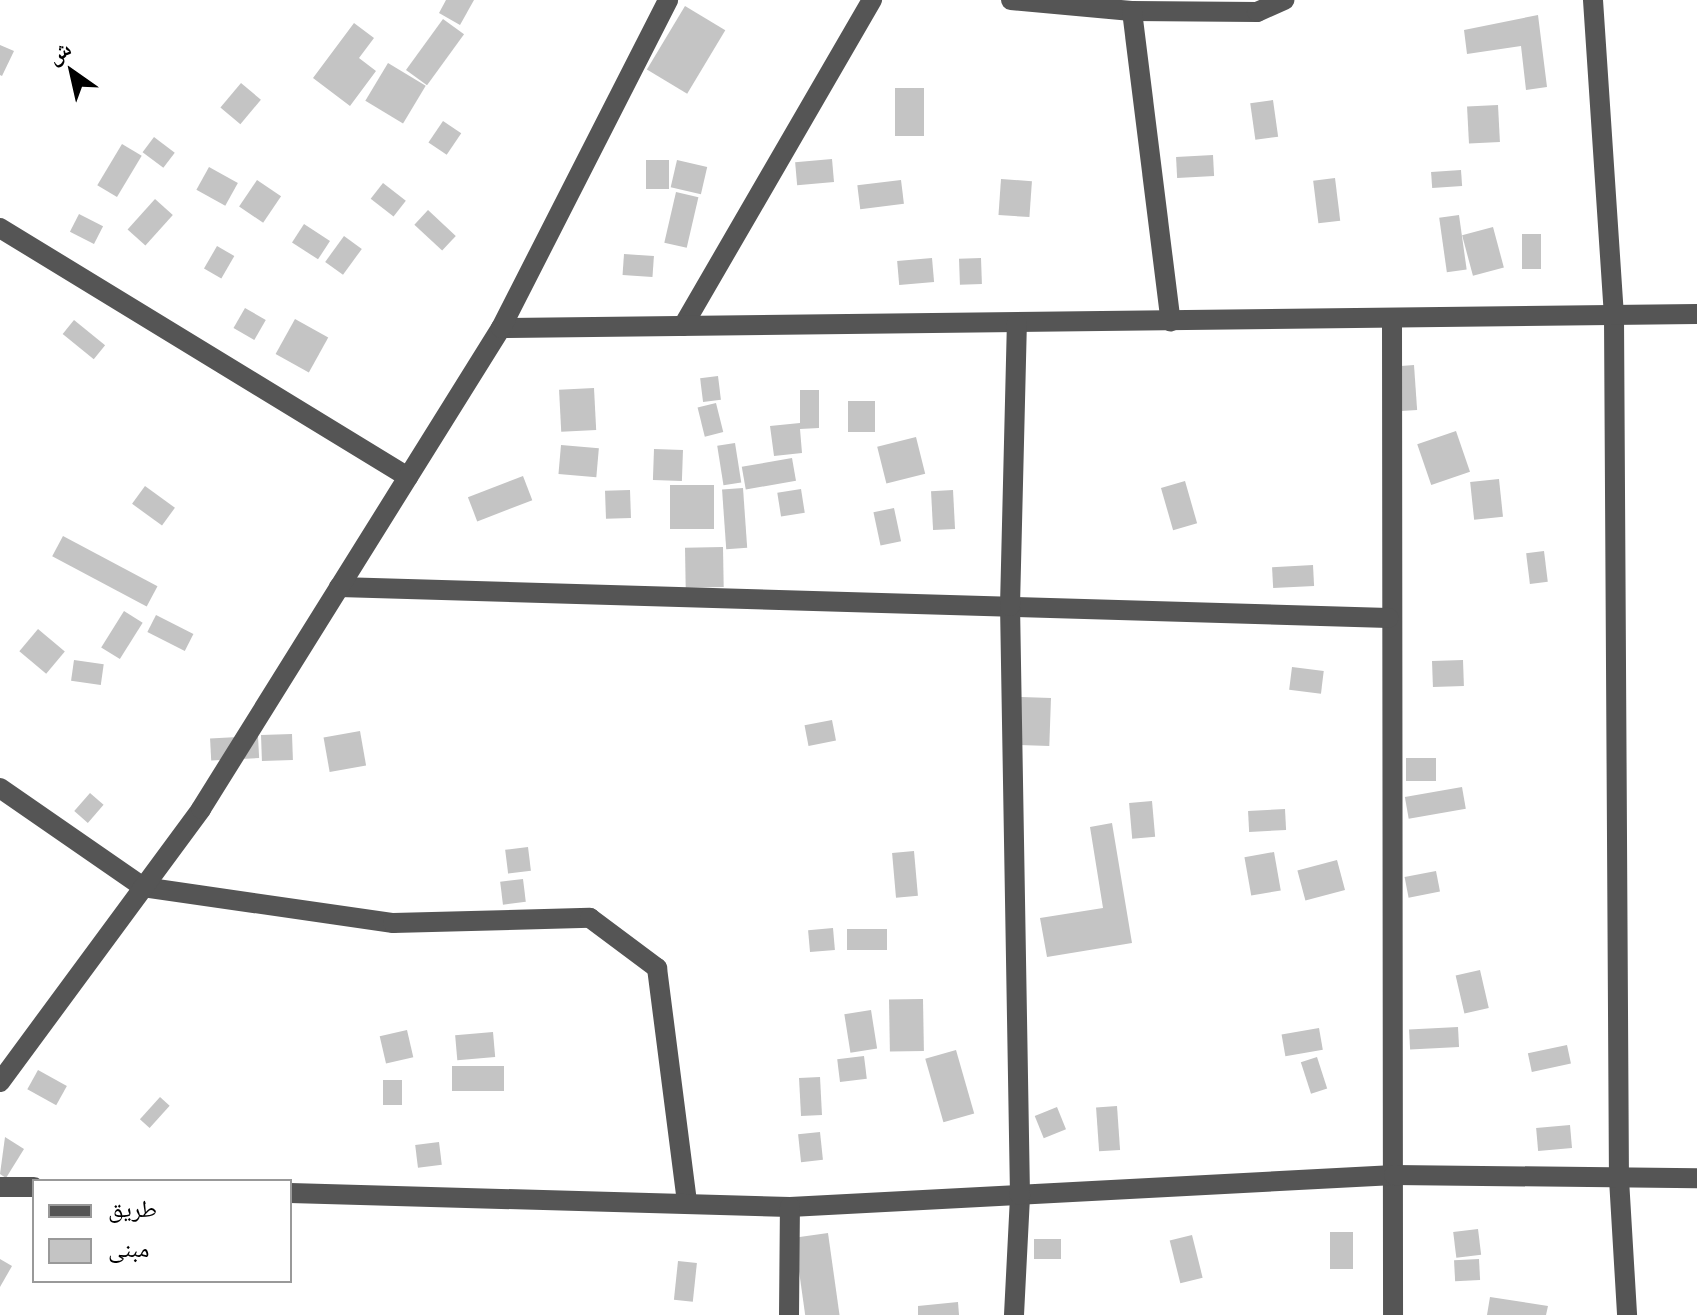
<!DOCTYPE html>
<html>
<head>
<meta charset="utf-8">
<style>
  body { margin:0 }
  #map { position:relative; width:1697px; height:1315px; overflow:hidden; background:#fff; font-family:Jost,"Noto Naskh Arabic",sans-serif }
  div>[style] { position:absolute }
  .building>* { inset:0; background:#c4c4c4; transform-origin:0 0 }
  .minor>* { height:20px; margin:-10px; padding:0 10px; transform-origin:10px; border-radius:10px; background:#555 }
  span { translate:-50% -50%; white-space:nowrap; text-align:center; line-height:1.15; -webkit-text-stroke:6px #fff; paint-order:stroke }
  .legend { position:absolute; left:32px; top:1179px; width:260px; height:104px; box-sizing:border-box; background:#fff; border:2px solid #999; margin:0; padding:10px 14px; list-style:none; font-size:24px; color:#000 }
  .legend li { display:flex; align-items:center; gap:16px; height:40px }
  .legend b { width:40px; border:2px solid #999 }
  .north { position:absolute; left:32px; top:32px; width:80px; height:80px; -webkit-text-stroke:6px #fff; paint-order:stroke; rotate:326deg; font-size:22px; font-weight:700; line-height:32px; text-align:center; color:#000 }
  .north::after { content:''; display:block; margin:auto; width:28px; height:36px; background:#000; clip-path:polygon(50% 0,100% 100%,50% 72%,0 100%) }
</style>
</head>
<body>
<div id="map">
  <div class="building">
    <div style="clip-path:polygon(446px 0,474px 0,460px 25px,439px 13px)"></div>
    <div style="left:685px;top:6px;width:47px;height:74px;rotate:31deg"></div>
    <div style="clip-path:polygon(1538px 15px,1547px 87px,1526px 90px,1521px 46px,1467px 54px,1464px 30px)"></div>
    <div style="left:443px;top:19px;width:26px;height:63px;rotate:36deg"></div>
    <div style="clip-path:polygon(354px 23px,374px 38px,359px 58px,376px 71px,350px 106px,313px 78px)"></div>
    <div style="clip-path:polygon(0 45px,14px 51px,2px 76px,0 75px)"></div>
    <div style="left:388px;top:63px;width:44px;height:44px;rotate:31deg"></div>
    <div style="left:241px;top:83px;width:26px;height:32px;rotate:40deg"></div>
    <div style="left:924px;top:88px;width:48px;height:29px;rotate:90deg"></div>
    <div style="left:1273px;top:100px;width:37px;height:23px;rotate:82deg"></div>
    <div style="left:1498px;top:105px;width:37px;height:31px;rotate:87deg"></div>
    <div style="left:443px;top:121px;width:22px;height:26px;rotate:34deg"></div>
    <div style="left:154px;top:137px;width:26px;height:19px;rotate:37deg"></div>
    <div style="left:122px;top:144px;width:23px;height:48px;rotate:31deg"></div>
    <div style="left:1213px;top:155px;width:21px;height:37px;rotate:87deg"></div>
    <div style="left:832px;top:159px;width:23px;height:37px;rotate:85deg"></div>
    <div style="left:646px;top:160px;width:23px;height:29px"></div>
    <div style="left:677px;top:160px;width:31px;height:28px;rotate:13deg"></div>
    <div style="left:209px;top:167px;width:33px;height:26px;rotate:29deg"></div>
    <div style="left:1461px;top:170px;width:16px;height:30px;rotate:86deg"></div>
    <div style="left:1335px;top:178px;width:43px;height:22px;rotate:83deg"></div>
    <div style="left:1001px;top:179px;width:31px;height:36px;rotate:4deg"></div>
    <div style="left:257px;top:180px;width:29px;height:32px;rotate:34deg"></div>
    <div style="left:901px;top:180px;width:24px;height:44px;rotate:83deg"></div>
    <div style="left:383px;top:183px;width:29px;height:20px;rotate:38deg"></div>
    <div style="left:676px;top:192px;width:23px;height:52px;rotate:13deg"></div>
    <div style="left:155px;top:199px;width:24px;height:41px;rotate:42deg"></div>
    <div style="left:428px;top:210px;width:38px;height:20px;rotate:43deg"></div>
    <div style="left:79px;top:214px;width:27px;height:20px;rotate:27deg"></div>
    <div style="left:1459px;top:215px;width:55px;height:20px;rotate:82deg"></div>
    <div style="left:304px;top:224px;width:31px;height:22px;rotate:33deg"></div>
    <div style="left:1493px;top:227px;width:42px;height:32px;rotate:75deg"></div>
    <div style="left:1522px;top:234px;width:19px;height:35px"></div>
    <div style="left:344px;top:236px;width:22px;height:32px;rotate:36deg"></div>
    <div style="left:217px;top:246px;width:20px;height:26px;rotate:30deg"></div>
    <div style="left:624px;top:254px;width:30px;height:21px;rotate:4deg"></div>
    <div style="left:932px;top:258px;width:24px;height:35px;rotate:85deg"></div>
    <div style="left:981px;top:258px;width:26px;height:22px;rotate:88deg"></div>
    <div style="left:245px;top:308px;width:24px;height:23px;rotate:30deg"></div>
    <div style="left:295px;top:319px;width:38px;height:40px;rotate:29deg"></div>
    <div style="left:74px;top:320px;width:40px;height:18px;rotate:39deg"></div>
    <div style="left:1414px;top:365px;width:45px;height:20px;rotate:86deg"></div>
    <div style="left:718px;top:376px;width:24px;height:18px;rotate:83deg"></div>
    <div style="left:594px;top:388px;width:42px;height:35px;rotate:87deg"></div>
    <div style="clip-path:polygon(800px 390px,819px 390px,819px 428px,800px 429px,802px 453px,774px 456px,770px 426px,800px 423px)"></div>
    <div style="left:848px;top:401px;width:27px;height:31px"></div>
    <div style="left:716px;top:403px;width:30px;height:19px;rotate:76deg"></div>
    <div style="left:1456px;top:431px;width:43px;height:41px;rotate:71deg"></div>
    <div style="left:916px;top:437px;width:38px;height:40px;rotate:76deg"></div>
    <div style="left:735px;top:443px;width:40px;height:18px;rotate:81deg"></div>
    <div style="left:561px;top:445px;width:38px;height:29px;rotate:5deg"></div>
    <div style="left:654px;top:449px;width:29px;height:31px;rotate:2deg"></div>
    <div style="left:792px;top:458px;width:23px;height:51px;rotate:80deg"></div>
    <div style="left:523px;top:476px;width:26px;height:59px;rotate:69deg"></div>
    <div style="left:1499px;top:479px;width:38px;height:29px;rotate:84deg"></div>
    <div style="left:1185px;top:481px;width:44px;height:25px;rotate:74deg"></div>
    <div style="left:714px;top:485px;width:44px;height:44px;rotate:90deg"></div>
    <div style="left:145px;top:486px;width:37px;height:22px;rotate:36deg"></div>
    <div style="left:743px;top:488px;width:60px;height:21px;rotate:86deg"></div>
    <div style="left:801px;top:489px;width:24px;height:24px;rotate:81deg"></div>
    <div style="left:630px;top:490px;width:28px;height:25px;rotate:88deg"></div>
    <div style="left:953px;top:490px;width:39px;height:22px;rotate:87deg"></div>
    <div style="left:894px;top:508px;width:34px;height:21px;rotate:78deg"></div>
    <div style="left:63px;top:536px;width:107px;height:23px;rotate:28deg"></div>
    <div style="left:723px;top:547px;width:40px;height:38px;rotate:89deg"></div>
    <div style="left:1544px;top:551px;width:31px;height:18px;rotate:83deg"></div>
    <div style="left:1313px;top:565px;width:21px;height:41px;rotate:87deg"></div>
    <div style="left:124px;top:611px;width:22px;height:43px;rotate:32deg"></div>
    <div style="left:156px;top:615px;width:42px;height:19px;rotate:27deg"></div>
    <div style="left:38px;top:629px;width:35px;height:29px;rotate:40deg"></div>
    <div style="left:74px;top:660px;width:30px;height:21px;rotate:8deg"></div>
    <div style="left:1463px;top:660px;width:26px;height:31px;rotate:88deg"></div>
    <div style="left:1292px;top:667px;width:32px;height:23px;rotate:7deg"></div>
    <div style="left:1021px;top:697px;width:30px;height:48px;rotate:2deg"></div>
    <div style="left:832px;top:720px;width:21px;height:28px;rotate:79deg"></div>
    <div style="left:360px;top:731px;width:35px;height:37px;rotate:80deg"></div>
    <div style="left:292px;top:734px;width:26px;height:31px;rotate:88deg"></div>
    <div style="left:258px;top:736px;width:22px;height:48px;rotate:87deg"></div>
    <div style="left:1436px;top:758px;width:23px;height:30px;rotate:90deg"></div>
    <div style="left:1462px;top:787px;width:22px;height:58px;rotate:80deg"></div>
    <div style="left:90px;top:793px;width:18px;height:24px;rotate:41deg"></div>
    <div style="left:1152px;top:801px;width:36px;height:23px;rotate:85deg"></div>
    <div style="left:1285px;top:809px;width:21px;height:37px;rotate:87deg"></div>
    <div style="clip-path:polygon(1112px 823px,1132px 943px,1047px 957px,1040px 918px,1103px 908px,1090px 827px)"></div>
    <div style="left:528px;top:847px;width:24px;height:23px;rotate:83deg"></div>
    <div style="left:914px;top:851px;width:45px;height:22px;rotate:85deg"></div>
    <div style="left:1274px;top:852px;width:39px;height:30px;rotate:80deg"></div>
    <div style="left:1337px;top:860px;width:31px;height:41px;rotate:75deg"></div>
    <div style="left:1436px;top:871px;width:21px;height:32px;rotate:79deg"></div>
    <div style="left:523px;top:879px;width:23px;height:23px;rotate:83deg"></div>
    <div style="left:833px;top:928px;width:22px;height:25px;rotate:85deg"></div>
    <div style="left:887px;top:929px;width:21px;height:40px;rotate:90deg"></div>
    <div style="left:1480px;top:970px;width:39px;height:25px;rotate:77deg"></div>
    <div style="left:923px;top:999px;width:52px;height:34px;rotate:89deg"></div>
    <div style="left:871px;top:1010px;width:39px;height:27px;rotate:81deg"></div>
    <div style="left:1458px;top:1027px;width:20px;height:49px;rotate:87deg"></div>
    <div style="left:1319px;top:1028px;width:22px;height:38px;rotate:80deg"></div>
    <div style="left:407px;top:1030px;width:28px;height:28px;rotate:77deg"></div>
    <div style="left:493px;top:1032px;width:25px;height:38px;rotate:85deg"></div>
    <div style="left:1567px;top:1045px;width:19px;height:40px;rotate:78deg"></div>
    <div style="left:956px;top:1050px;width:66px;height:32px;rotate:74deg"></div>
    <div style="left:864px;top:1056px;width:23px;height:27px;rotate:83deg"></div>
    <div style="left:1317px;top:1057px;width:33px;height:17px;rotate:72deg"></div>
    <div style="left:504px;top:1066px;width:25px;height:52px;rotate:90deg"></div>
    <div style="left:38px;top:1070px;width:33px;height:22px;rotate:29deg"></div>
    <div style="left:820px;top:1077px;width:38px;height:21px;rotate:87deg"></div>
    <div style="left:383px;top:1080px;width:19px;height:25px"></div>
    <div style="left:160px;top:1097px;width:13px;height:30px;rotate:42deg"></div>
    <div style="left:1117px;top:1106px;width:44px;height:21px;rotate:86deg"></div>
    <div style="left:1057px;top:1107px;width:24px;height:24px;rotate:68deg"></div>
    <div style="left:1570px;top:1125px;width:23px;height:34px;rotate:85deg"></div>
    <div style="left:820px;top:1132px;width:28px;height:22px;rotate:84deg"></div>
    <div style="clip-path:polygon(5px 1137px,24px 1149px,6px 1178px,0 1174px)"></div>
    <div style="left:439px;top:1142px;width:23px;height:24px;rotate:83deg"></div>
    <div style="left:1478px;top:1229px;width:26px;height:25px;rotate:83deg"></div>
    <div style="left:1353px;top:1232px;width:37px;height:23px;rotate:90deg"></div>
    <div style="left:828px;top:1233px;width:83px;height:34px;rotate:82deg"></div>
    <div style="left:1192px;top:1235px;width:44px;height:23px;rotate:76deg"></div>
    <div style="left:1061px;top:1239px;width:20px;height:27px;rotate:90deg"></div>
    <div style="clip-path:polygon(0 1259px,12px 1266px,0 1287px)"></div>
    <div style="left:1479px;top:1259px;width:21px;height:25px;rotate:87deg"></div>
    <div style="left:678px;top:1261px;width:19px;height:39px;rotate:6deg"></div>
    <div style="clip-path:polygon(1490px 1297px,1548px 1306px,1546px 1315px,1487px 1315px)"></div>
    <div style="clip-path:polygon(958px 1302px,959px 1315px,918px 1315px,918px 1306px)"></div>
  </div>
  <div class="minor">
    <div style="left:1011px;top:0;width:121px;rotate:5.2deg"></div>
    <div style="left:1132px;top:11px;width:125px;rotate:0.5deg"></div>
    <div style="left:1257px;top:12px;width:30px;rotate:-24deg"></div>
    <div style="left:1593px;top:0;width:318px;rotate:86.2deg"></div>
    <div style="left:1614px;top:317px;width:862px;rotate:89.67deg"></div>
    <div style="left:1619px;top:1179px;width:136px;rotate:86.6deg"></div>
    <div style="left:1132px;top:11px;width:313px;rotate:82.9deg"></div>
    <div style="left:0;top:228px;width:478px;rotate:31.4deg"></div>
    <div style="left:1392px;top:319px;width:996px;rotate:89.94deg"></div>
    <div style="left:683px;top:326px;width:377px;rotate:-59.9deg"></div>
    <div style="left:501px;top:328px;width:1196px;rotate:-0.67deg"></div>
    <div style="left:339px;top:587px;width:1050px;rotate:1.69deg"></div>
    <div style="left:0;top:788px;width:174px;rotate:34.7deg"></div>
    <div style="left:143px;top:887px;width:253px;rotate:8.2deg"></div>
    <div style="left:393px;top:923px;width:197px;rotate:-1.5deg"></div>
    <div style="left:590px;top:918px;width:84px;rotate:36.7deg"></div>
    <div style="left:657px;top:968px;width:235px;rotate:82.7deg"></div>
    <div style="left:0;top:1082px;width:339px;rotate:-53.6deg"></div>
    <div style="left:201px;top:809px;width:567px;rotate:-58.05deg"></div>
    <div style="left:501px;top:328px;width:368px;rotate:-63deg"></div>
    <div style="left:0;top:1187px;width:34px"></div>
    <div style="left:290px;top:1193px;width:500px;rotate:1.6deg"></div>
    <div style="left:790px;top:1207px;width:605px;rotate:-3.03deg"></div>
    <div style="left:1394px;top:1175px;width:303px;rotate:0.6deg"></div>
    <div style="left:789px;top:1315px;width:108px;rotate:-89.5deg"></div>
    <div style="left:1014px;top:1315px;width:120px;rotate:-87.1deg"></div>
    <div style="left:1020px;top:1195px;width:589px;rotate:-90.97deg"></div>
    <div style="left:1010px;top:606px;width:283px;rotate:-88.6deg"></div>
  </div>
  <ul class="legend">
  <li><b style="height:10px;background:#555"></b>طريق</li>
  <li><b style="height:22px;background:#c4c4c4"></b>مبنى</li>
  </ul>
  <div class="north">ش</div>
</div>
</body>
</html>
